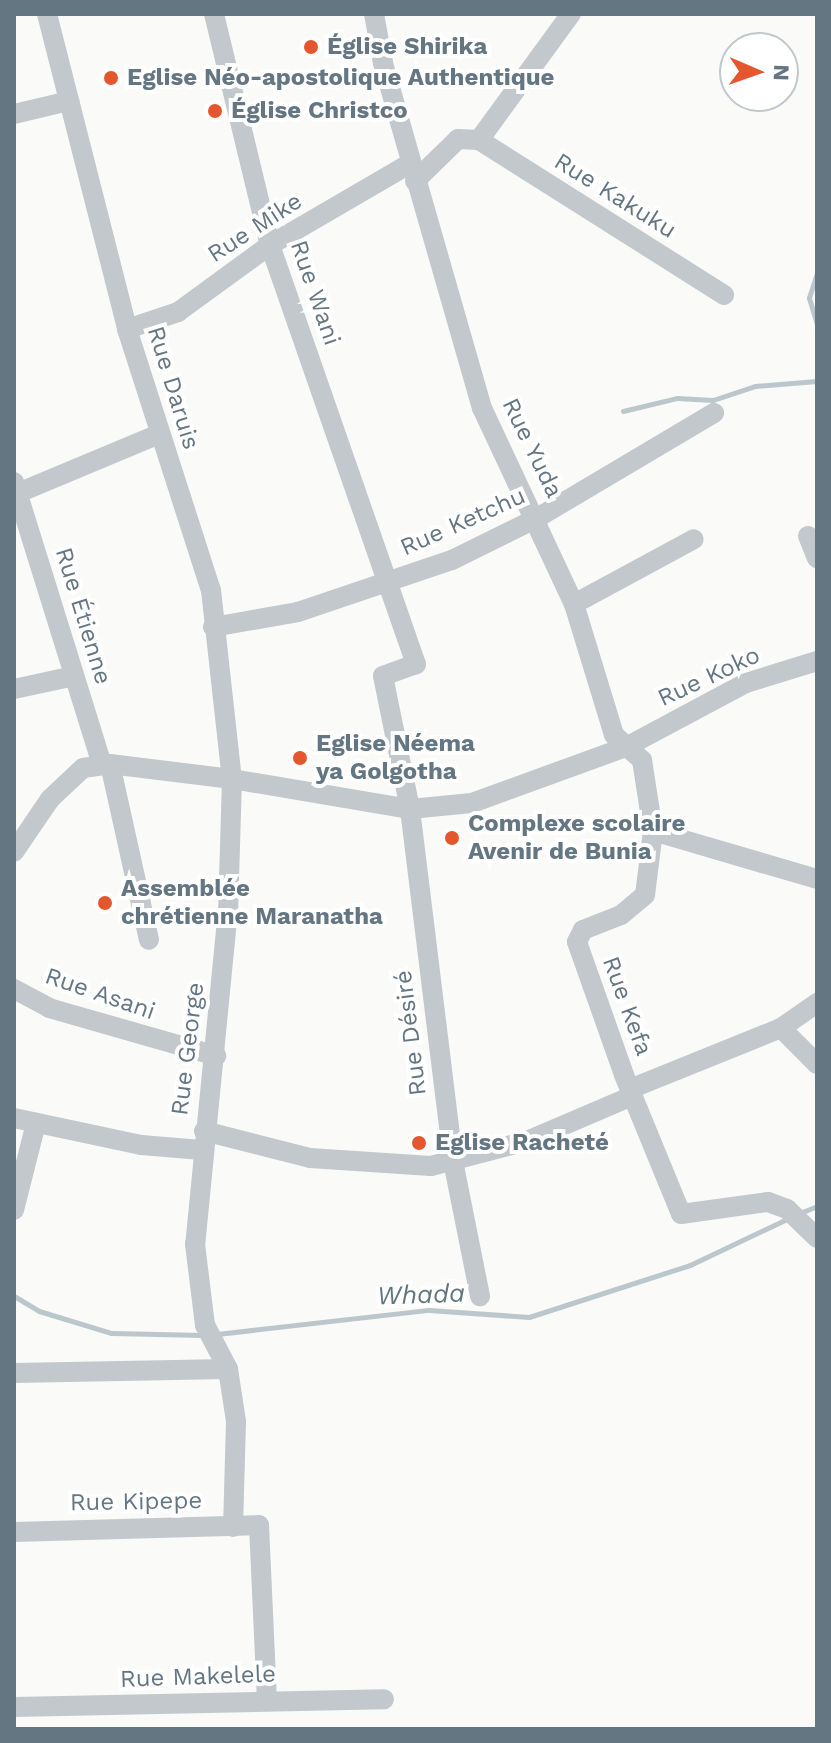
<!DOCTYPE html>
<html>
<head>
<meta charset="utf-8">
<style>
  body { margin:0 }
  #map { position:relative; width:831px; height:1743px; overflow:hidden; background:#fafaf8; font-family:"Work Sans",sans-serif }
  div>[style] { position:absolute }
  .stream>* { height:5px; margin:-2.5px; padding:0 2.5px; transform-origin:2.5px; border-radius:2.5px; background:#bbc7cb }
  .minor>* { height:20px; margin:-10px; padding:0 10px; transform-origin:10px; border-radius:10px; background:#c3c8cc }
  .dots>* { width:22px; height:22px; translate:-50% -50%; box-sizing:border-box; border:4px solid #fff; border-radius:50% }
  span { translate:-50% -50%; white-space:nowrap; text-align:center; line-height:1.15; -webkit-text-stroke:8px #fff; paint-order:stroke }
  .poi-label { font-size:24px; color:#657683; font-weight:700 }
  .left { translate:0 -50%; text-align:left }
  .street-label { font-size:24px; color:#657683 }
  .water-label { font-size:26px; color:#60757c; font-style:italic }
  .frame { position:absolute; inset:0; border:16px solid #657683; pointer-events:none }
  .north { position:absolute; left:719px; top:32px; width:80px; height:80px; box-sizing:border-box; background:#fff; border:2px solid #c1c8cd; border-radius:50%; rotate:92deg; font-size:22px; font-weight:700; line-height:32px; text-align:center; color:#657683 }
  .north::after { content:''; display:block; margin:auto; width:28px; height:36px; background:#e4572e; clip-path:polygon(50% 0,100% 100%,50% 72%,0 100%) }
</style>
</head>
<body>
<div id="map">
  <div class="stream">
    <div style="left:817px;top:273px;width:26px;rotate:108deg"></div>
    <div style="left:809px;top:298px;width:28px;rotate:73deg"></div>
    <div style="left:623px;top:411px;width:56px;rotate:-13.5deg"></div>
    <div style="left:677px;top:398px;width:36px;rotate:3deg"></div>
    <div style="left:713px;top:400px;width:44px;rotate:-18.4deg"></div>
    <div style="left:755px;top:386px;width:62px;rotate:-4.6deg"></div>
    <div style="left:800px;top:1213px;width:18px;rotate:-22deg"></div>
    <div style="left:14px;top:1296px;width:29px;rotate:31deg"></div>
    <div style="left:39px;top:1311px;width:75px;rotate:17deg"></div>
    <div style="left:111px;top:1333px;width:92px;rotate:1.2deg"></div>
    <div style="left:217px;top:1334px;width:213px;rotate:-6.5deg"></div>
    <div style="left:429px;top:1310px;width:100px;rotate:4deg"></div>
    <div style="left:529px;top:1317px;width:169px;rotate:-17.9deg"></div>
    <div style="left:690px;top:1265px;width:112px;rotate:-25.4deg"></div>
  </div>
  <div class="minor">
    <div style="left:47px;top:14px;width:325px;rotate:75.7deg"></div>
    <div style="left:127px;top:329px;width:274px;rotate:72.2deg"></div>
    <div style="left:211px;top:590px;width:190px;rotate:83.7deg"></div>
    <div style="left:232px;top:779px;width:131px;rotate:91.7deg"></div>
    <div style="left:228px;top:910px;width:336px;rotate:95.6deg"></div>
    <div style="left:195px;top:1244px;width:82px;rotate:83deg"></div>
    <div style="left:205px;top:1325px;width:50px;rotate:62.4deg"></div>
    <div style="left:228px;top:1369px;width:53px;rotate:81.3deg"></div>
    <div style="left:236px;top:1421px;width:106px;rotate:91.6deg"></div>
    <div style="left:214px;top:14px;width:238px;rotate:76.4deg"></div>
    <div style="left:270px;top:245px;width:444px;rotate:70.8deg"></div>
    <div style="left:416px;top:664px;width:35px;rotate:160deg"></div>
    <div style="left:383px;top:676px;width:136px;rotate:78.5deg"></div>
    <div style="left:410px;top:809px;width:355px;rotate:83deg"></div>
    <div style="left:453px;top:1161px;width:138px;rotate:78.7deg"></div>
    <div style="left:374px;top:14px;width:50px;rotate:79.6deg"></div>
    <div style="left:383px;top:63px;width:359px;rotate:74deg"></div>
    <div style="left:482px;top:408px;width:217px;rotate:64.9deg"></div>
    <div style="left:574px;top:604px;width:137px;rotate:73deg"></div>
    <div style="left:614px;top:735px;width:38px;rotate:42deg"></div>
    <div style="left:642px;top:760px;width:72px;rotate:81.2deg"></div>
    <div style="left:653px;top:831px;width:64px;rotate:97.1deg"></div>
    <div style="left:645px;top:895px;width:31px;rotate:140deg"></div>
    <div style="left:621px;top:915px;width:41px;rotate:158.5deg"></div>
    <div style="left:583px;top:930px;width:13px;rotate:117deg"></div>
    <div style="left:577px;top:942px;width:141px;rotate:70.5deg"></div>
    <div style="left:624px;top:1075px;width:150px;rotate:67.7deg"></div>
    <div style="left:681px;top:1214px;width:88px;rotate:-7.9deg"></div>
    <div style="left:768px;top:1202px;width:20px;rotate:20deg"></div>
    <div style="left:787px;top:1209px;width:42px;rotate:44deg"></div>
    <div style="left:14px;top:114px;width:57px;rotate:-13.3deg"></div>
    <div style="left:479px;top:140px;width:290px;rotate:32.3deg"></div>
    <div style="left:415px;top:181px;width:60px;rotate:-44.3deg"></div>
    <div style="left:458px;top:139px;width:21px;rotate:3deg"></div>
    <div style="left:479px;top:140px;width:156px;rotate:-53.9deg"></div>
    <div style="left:127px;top:329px;width:54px;rotate:-18.4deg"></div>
    <div style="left:178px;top:312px;width:114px;rotate:-36.1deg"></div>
    <div style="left:270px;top:245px;width:163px;rotate:-30.2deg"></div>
    <div style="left:14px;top:482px;width:295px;rotate:72.7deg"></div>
    <div style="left:18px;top:493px;width:153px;rotate:-22.7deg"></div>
    <div style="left:808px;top:536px;width:24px;rotate:68deg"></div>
    <div style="left:574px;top:604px;width:136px;rotate:-28.4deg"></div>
    <div style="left:213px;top:627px;width:86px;rotate:-10deg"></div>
    <div style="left:298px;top:612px;width:163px;rotate:-18.7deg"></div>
    <div style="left:452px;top:560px;width:95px;rotate:-26.3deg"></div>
    <div style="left:537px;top:518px;width:206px;rotate:-30.7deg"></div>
    <div style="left:14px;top:689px;width:61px;rotate:-12.2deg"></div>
    <div style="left:110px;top:764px;width:180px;rotate:77.5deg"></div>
    <div style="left:653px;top:831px;width:171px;rotate:16.3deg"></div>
    <div style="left:14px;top:852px;width:64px;rotate:-55.8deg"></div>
    <div style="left:50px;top:799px;width:45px;rotate:-43.2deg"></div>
    <div style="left:83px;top:768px;width:27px;rotate:-8deg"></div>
    <div style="left:110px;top:764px;width:123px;rotate:7deg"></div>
    <div style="left:232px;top:779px;width:181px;rotate:9.6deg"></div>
    <div style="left:410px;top:809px;width:62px;rotate:-5.5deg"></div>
    <div style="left:472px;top:803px;width:164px;rotate:-20deg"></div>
    <div style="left:626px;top:747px;width:136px;rotate:-28.1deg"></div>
    <div style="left:746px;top:683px;width:74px;rotate:-17.2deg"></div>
    <div style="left:14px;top:989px;width:40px;rotate:28deg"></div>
    <div style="left:49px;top:1008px;width:174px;rotate:16deg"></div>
    <div style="left:781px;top:1028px;width:51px;rotate:45deg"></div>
    <div style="left:630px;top:1089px;width:163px;rotate:-22deg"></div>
    <div style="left:781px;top:1028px;width:44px;rotate:-34.8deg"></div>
    <div style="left:14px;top:1118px;width:130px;rotate:12deg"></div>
    <div style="left:141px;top:1145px;width:61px;rotate:4.7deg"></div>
    <div style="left:204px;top:1131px;width:109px;rotate:14.3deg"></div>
    <div style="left:310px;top:1158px;width:121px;rotate:3.8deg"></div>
    <div style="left:431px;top:1166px;width:99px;rotate:-14.6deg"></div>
    <div style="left:527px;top:1141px;width:114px;rotate:-23.2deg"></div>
    <div style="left:14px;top:1210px;width:90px;rotate:-75.8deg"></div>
    <div style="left:14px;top:1373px;width:214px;rotate:-1.1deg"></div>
    <div style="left:14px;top:1532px;width:245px;rotate:-1.6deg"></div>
    <div style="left:259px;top:1525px;width:174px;rotate:87.4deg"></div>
    <div style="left:14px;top:1707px;width:370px;rotate:-1.2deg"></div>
  </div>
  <div class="dots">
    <div style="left:311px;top:47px;background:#e4572e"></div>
    <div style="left:111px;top:78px;background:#e4572e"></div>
    <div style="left:215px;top:111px;background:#e4572e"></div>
    <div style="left:300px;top:758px;background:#e4572e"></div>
    <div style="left:452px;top:838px;background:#e4572e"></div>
    <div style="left:105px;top:903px;background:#e4572e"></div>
    <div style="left:419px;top:1143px;background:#e4572e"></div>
  </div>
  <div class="poi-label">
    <span class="left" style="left:327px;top:47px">Église Shirika</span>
    <span class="left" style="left:127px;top:78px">Eglise Néo-apostolique Authentique</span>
    <span class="left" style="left:231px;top:111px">Église Christco</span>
    <span class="left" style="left:316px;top:758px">Eglise Néema<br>ya Golgotha</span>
    <span class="left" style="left:468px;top:838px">Complexe scolaire<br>Avenir de Bunia</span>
    <span class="left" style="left:121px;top:903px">Assemblée<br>chrétienne Maranatha</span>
    <span class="left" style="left:435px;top:1143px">Eglise Racheté</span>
  </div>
  <div class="street-label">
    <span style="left:615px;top:196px;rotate:32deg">Rue Kakuku</span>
    <span style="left:255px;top:228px;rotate:-33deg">Rue Mike</span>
    <span style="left:315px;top:293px;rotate:71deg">Rue Wani</span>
    <span style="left:173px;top:388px;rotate:73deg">Rue Daruis</span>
    <span style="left:532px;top:448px;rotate:64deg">Rue Yuda</span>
    <span style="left:463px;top:522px;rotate:-24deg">Rue Ketchu</span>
    <span style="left:83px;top:616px;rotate:73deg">Rue Étienne</span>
    <span style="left:709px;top:677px;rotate:-25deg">Rue Koko</span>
    <span style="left:100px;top:994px;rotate:19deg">Rue Asani</span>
    <span style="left:627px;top:1006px;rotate:70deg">Rue Kefa</span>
    <span style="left:411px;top:1033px;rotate:-97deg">Rue Désiré</span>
    <span style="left:188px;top:1049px;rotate:-83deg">Rue George</span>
    <span style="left:136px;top:1502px;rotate:-1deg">Rue Kipepe</span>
    <span style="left:198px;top:1677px;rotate:-2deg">Rue Makelele</span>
  </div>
  <div class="water-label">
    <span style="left:421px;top:1295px;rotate:-2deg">Whada</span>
  </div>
  <div class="frame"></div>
  <div class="north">N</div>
</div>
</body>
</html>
